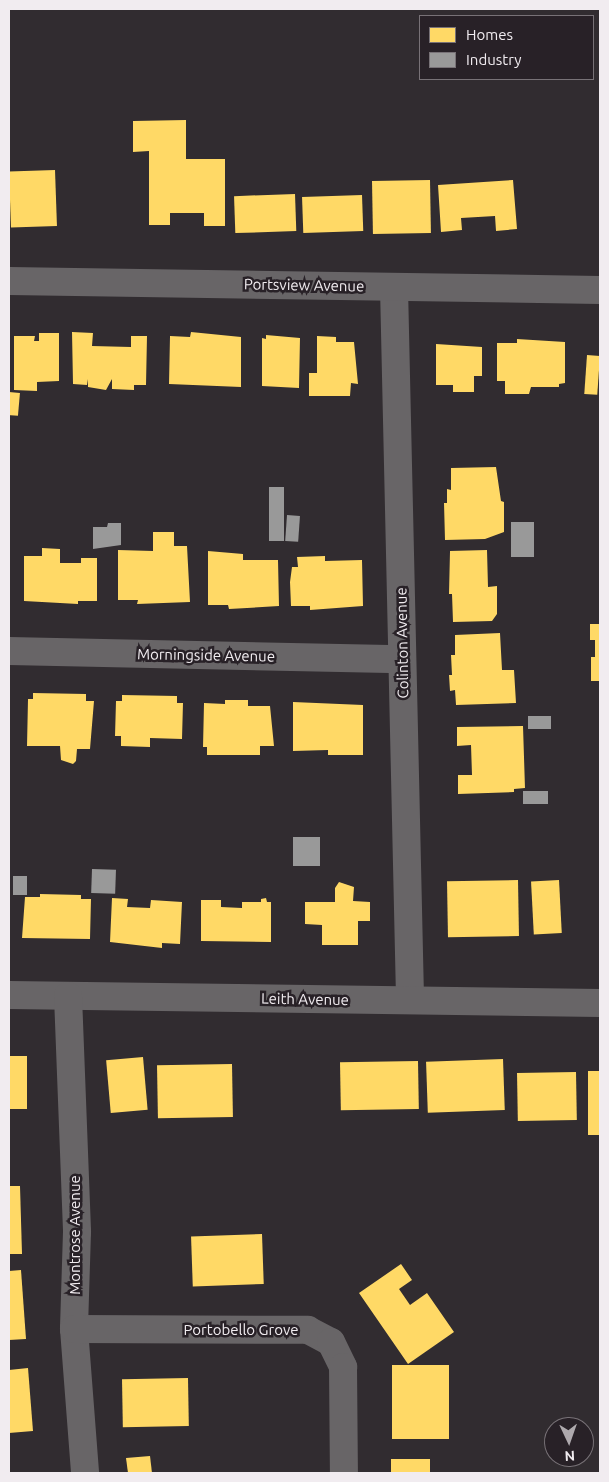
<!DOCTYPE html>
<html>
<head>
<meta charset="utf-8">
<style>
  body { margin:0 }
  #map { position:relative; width:609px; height:1482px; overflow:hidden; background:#312c30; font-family:Ubuntu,sans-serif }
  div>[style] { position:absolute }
  .homes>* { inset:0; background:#ffd966; transform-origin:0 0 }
  .industry>* { inset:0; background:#999; transform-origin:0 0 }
  .street>* { height:28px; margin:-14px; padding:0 14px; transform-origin:14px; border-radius:14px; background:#686567 }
  .secondary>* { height:28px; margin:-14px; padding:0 14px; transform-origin:14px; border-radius:14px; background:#686567 }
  span { translate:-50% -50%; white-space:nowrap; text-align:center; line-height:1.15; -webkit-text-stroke:5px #282127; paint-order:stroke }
  .street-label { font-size:15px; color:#f1ecf0 }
  .frame { position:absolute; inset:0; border:10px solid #f1ecf0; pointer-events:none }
  .legend { position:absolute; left:419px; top:15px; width:175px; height:65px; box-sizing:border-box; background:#282127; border:1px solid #787277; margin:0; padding:6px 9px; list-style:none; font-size:15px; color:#f1ecf0 }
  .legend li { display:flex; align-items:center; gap:10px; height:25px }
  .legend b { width:25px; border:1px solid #787277 }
  .north { position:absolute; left:544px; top:1417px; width:50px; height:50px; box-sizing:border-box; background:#282127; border:1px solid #787277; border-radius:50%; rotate:177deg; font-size:14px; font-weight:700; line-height:20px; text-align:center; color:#f1ecf0 }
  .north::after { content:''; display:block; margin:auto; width:18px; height:22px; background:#aea9ad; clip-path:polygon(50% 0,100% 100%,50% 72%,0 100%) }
</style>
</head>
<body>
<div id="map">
  <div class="homes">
    <div style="clip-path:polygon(186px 120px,186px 159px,225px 159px,225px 226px,204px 226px,204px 213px,170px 213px,170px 225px,149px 225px,149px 151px,133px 152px,133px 121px)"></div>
    <div style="left:55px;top:170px;width:56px;height:46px;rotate:88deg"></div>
    <div style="left:430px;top:180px;width:53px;height:58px;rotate:89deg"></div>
    <div style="clip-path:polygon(513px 180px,517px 229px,496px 231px,495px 216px,461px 218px,462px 230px,441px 232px,438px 185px)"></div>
    <div style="left:295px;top:194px;width:37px;height:61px;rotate:88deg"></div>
    <div style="left:362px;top:195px;width:36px;height:60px;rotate:88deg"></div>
    <div style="clip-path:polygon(72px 332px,93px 333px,92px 346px,131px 347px,131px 336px,147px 336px,146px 385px,134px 385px,134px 390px,112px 389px,112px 379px,106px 390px,88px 387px,88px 379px,87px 385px,73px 384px)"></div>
    <div style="clip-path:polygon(191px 332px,241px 337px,241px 387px,169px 384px,170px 336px,190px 337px)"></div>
    <div style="clip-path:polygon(39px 333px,59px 333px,59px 381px,37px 382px,37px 391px,14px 390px,14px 336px,35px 336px,34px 341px,39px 341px)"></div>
    <div style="clip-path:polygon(266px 335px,300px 338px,299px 388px,262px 386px,262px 338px,266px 339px)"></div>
    <div style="clip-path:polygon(317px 336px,336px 337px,336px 342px,354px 342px,358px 384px,351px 383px,350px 396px,309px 396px,309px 373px,317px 373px)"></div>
    <div style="clip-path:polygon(517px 339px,565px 342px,565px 383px,559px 384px,559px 387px,531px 387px,529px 394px,505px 394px,505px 381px,497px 381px,497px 343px,517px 343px)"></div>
    <div style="clip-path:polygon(436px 344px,482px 347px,482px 376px,474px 376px,474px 392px,453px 392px,453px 385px,436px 385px)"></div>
    <div style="left:587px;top:355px;width:13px;height:39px;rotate:4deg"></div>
    <div style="left:9px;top:392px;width:11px;height:23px;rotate:5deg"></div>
    <div style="clip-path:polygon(496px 467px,501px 501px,504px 502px,504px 532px,485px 539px,445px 540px,444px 503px,447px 503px,447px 489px,451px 490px,451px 468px)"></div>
    <div style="clip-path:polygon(153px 532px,174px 532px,174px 546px,187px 546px,190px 602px,137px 604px,138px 600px,118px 600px,118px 550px,153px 551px)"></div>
    <div style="clip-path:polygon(42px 548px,60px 549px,60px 563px,81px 563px,81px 558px,97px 558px,97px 601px,78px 601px,78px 604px,24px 601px,24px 556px,42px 556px)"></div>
    <div style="clip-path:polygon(487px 550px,488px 587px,497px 586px,497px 614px,492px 621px,453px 622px,452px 594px,449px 594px,450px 551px)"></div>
    <div style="clip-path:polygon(208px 551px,243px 554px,243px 560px,278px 560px,279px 606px,229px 609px,228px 605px,208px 605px)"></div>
    <div style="clip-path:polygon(325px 556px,325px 561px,362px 560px,363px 606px,310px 610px,310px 606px,291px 606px,290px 582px,292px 567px,298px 567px,297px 557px)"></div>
    <div style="clip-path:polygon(590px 624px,600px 624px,600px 681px,591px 681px,591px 657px,595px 657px,595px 640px,590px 640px)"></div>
    <div style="clip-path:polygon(500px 633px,502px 670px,514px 670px,516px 703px,456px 705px,455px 690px,450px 691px,449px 675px,452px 675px,451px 655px,455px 655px,455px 635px)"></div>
    <div style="clip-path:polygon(33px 693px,86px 694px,86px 701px,94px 701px,90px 749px,77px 749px,76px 761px,73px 764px,61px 760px,60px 746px,27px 746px,28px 699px,33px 699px)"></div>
    <div style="clip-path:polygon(122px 695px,177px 696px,177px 703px,183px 703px,182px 739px,150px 738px,150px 747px,121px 746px,121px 736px,115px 736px,116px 701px,122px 701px)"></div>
    <div style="clip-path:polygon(225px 700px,248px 700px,248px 706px,270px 706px,274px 746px,260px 746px,260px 755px,207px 755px,207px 747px,203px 747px,204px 703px,225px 704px)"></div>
    <div style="clip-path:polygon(293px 702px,363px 705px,363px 755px,328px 755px,328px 750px,293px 751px)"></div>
    <div style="clip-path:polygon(523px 726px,525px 788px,514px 789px,514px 792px,458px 794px,458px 775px,472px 775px,471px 745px,457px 746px,457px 727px)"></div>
    <div style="left:518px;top:880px;width:56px;height:71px;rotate:89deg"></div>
    <div style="left:559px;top:880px;width:53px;height:28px;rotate:87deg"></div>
    <div style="clip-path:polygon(339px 882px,354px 887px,353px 901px,370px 902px,370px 921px,358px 921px,358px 945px,322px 945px,322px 925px,305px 924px,305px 902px,335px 902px,335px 888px)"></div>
    <div style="clip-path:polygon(40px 894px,81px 895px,81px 899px,91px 899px,90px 939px,22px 938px,25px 897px,40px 897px)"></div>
    <div style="clip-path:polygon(112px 898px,128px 899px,127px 907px,150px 908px,151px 900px,182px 902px,180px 944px,162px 943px,162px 948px,110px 942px)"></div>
    <div style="clip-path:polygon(266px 898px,267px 902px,271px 902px,271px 942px,201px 941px,201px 900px,221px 900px,221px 907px,242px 908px,242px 902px,261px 902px,261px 899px)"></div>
    <div style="left:9px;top:1056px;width:18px;height:53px"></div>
    <div style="left:143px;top:1057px;width:53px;height:37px;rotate:85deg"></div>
    <div style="left:503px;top:1059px;width:51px;height:77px;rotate:88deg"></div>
    <div style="left:418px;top:1061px;width:48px;height:78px;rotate:89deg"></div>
    <div style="left:232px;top:1064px;width:53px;height:75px;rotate:89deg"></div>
    <div style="left:588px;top:1071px;width:12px;height:64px"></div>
    <div style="left:576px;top:1072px;width:48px;height:59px;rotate:89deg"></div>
    <div style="clip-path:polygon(9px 1186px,20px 1186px,22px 1254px,9px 1254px)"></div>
    <div style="left:262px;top:1234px;width:50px;height:71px;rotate:88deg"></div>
    <div style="clip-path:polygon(401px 1264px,412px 1280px,399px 1289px,410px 1305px,427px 1293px,454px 1332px,408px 1364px,359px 1293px)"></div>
    <div style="clip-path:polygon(21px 1270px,26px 1339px,9px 1340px,9px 1271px)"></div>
    <div style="left:392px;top:1365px;width:57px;height:74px"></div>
    <div style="clip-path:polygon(28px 1368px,33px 1431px,9px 1433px,9px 1370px)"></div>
    <div style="left:188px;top:1378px;width:48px;height:66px;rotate:89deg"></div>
    <div style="clip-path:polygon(150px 1456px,152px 1473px,128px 1473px,126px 1458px)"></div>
    <div style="left:391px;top:1459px;width:39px;height:14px"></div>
  </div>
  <div class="industry">
    <div style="left:269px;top:487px;width:15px;height:54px"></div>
    <div style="left:287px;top:515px;width:13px;height:26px;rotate:4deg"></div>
    <div style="left:511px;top:522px;width:23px;height:35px"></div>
    <div style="clip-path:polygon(108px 523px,121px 523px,121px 545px,93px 549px,93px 527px,107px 527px)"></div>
    <div style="left:551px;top:716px;width:13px;height:23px;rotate:90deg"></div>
    <div style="left:523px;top:791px;width:25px;height:13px"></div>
    <div style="left:293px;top:837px;width:27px;height:29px"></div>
    <div style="left:92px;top:869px;width:24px;height:24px;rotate:2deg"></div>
    <div style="left:13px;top:876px;width:14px;height:19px"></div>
  </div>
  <div class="street">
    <div style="left:394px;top:287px;width:713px;rotate:88.71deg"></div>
    <div style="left:9px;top:651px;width:393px;rotate:1.2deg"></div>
    <div style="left:9px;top:995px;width:591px;rotate:0.78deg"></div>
    <div style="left:68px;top:996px;width:236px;rotate:87.8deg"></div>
    <div style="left:77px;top:1232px;width:97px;rotate:91.8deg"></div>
    <div style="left:74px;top:1329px;width:144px;rotate:85.6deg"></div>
    <div style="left:74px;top:1329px;width:234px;rotate:0.2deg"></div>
    <div style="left:308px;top:1330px;width:26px;rotate:28deg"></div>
    <div style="left:331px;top:1342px;width:28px;rotate:64deg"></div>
    <div style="left:343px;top:1367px;width:106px;rotate:89.5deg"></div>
  </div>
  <div class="secondary">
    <div style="left:9px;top:281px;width:591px;rotate:0.87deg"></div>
  </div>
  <div class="street-label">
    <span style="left:304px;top:285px;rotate:1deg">Portsview Avenue</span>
    <span style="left:402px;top:643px;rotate:-91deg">Colinton Avenue</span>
    <span style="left:206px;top:655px;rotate:1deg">Morningside Avenue</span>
    <span style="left:305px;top:999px;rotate:1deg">Leith Avenue</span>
    <span style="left:75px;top:1235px;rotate:-90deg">Montrose Avenue</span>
    <span style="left:241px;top:1330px">Portobello Grove</span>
  </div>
  <div class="frame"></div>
  <ul class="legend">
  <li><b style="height:14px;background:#ffd966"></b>Homes</li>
  <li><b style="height:14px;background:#999"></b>Industry</li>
  </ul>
  <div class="north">N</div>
</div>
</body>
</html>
